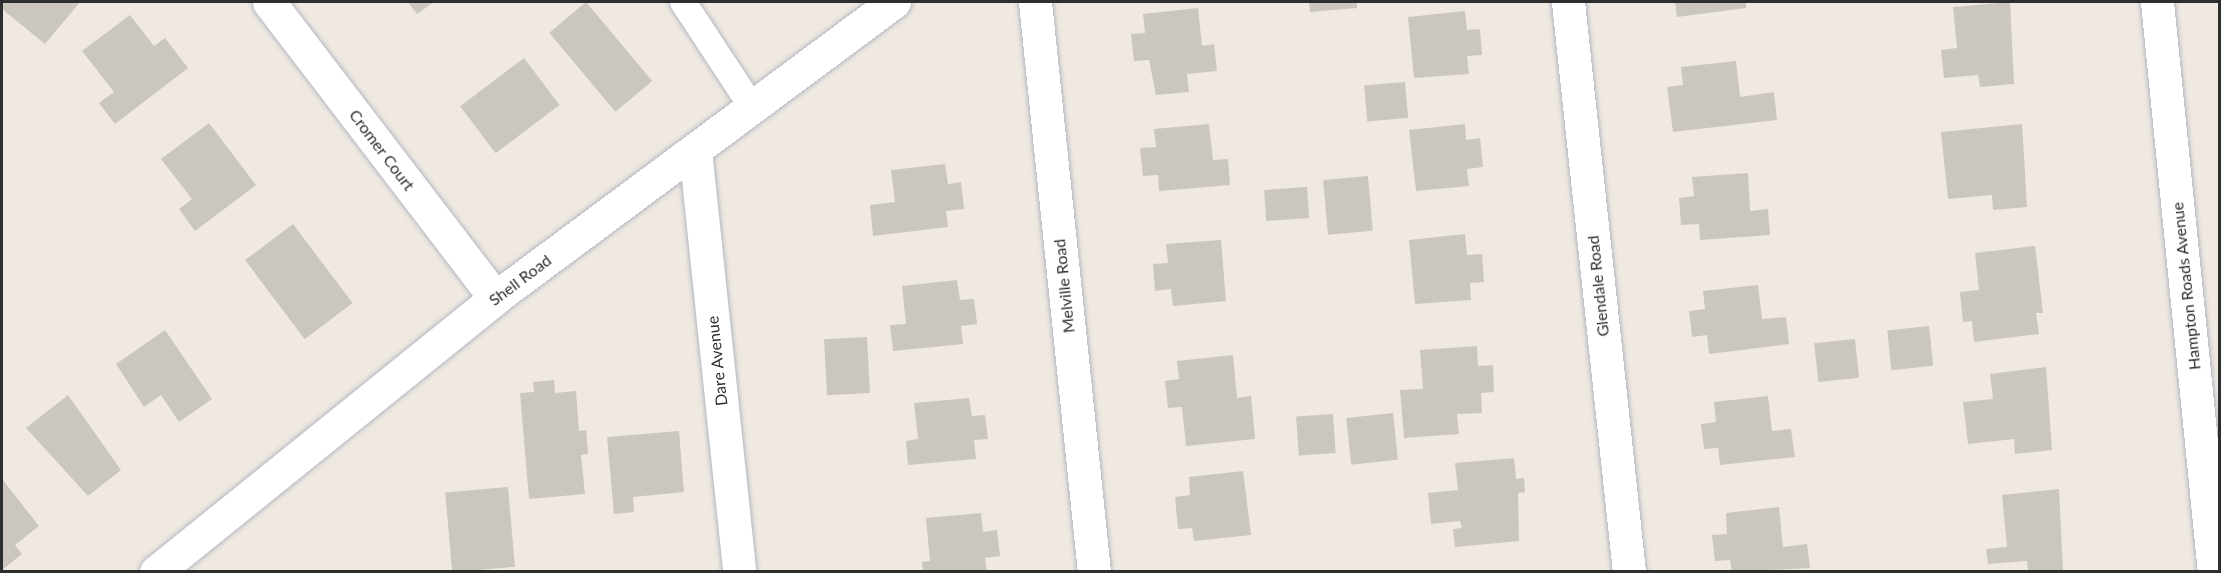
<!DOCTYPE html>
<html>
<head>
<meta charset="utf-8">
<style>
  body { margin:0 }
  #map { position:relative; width:2221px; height:573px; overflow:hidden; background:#efe9e1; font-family:Lato,sans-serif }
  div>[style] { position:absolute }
  .building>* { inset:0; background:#cbc7bf; transform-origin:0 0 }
  .roads { filter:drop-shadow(0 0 2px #b4b7c1) drop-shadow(0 0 2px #b4b7c1) }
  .lane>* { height:26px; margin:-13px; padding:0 13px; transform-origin:13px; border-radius:13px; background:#fff }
  .street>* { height:33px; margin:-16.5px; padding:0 16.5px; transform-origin:16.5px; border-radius:16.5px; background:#fff }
  .secondary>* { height:33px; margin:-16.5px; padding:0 16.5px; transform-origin:16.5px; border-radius:16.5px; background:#fff }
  span { translate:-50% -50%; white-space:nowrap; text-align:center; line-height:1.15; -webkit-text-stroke:4.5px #fff; paint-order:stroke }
  .street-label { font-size:16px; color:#2e2e2e }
  .frame { position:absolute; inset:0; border:3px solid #2e2e2e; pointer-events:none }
</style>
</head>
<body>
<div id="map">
  <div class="building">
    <div style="clip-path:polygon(2px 2px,80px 2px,45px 44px,2px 9px)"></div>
    <div style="clip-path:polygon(408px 2px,434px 2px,417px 14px)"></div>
    <div style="left:586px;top:2px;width:103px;height:48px;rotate:50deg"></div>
    <div style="clip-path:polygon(1309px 2px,1357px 2px,1357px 8px,1310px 12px)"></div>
    <div style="clip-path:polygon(1675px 2px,1746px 2px,1746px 8px,1677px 17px)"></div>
    <div style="clip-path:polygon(2010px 2px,2014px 84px,1980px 87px,1978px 75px,1944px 78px,1941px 50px,1957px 48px,1953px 7px)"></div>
    <div style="clip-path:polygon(1198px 8px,1202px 46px,1214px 44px,1217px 71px,1187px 74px,1189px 92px,1156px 95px,1149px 60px,1134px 61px,1131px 34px,1145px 33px,1143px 14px)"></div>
    <div style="clip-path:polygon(1465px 11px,1467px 30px,1480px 29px,1482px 55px,1467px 56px,1469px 74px,1414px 78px,1408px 17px)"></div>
    <div style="clip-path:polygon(130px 15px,154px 46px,165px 38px,188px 68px,115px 124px,99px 103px,114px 92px,82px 51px)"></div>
    <div style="left:524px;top:58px;width:59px;height:80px;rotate:53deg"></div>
    <div style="clip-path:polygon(1736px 61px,1740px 97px,1774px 92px,1777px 120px,1673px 132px,1667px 87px,1683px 85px,1681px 67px)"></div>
    <div style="left:1405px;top:82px;width:36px;height:41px;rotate:85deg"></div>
    <div style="clip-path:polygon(209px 123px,256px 185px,195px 231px,179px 209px,192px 199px,161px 159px)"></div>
    <div style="clip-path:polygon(1209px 124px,1213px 160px,1228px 159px,1230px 185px,1159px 191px,1158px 175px,1143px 176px,1140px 148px,1156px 147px,1154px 129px)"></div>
    <div style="clip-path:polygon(1465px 124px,1466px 140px,1480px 138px,1483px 167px,1467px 169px,1469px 186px,1416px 191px,1409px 130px)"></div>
    <div style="clip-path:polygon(2022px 124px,2027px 207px,1993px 210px,1992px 195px,1948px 199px,1941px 132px)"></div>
    <div style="clip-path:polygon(945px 164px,948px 184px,961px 182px,964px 209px,946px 211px,948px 227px,873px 236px,870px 205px,895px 202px,891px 170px)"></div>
    <div style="clip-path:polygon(1748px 173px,1750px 211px,1768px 209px,1770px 235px,1700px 240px,1699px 224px,1681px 225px,1679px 198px,1694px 196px,1692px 177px)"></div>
    <div style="left:1368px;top:176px;width:55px;height:45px;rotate:85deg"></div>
    <div style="left:1307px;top:187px;width:31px;height:43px;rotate:86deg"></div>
    <div style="left:293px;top:224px;width:99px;height:60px;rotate:53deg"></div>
    <div style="clip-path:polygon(1465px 234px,1467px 255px,1482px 254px,1484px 282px,1470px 283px,1471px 300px,1415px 304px,1409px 240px)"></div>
    <div style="clip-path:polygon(1221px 240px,1226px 301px,1173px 306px,1171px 289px,1155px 291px,1153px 264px,1168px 263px,1166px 244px)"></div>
    <div style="clip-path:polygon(2035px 246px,2043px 313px,2036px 313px,2039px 334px,1974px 342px,1972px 321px,1963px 322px,1960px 292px,1979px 290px,1975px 253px)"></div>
    <div style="clip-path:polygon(957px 280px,960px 300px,974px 299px,977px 324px,961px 326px,963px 344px,893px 351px,890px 325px,906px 324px,902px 286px)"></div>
    <div style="clip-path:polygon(1758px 285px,1762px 319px,1786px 317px,1789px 344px,1709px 354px,1707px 335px,1692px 337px,1689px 311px,1705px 309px,1703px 291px)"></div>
    <div style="left:1929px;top:326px;width:40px;height:42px;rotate:84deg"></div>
    <div style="clip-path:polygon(165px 330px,212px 399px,179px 422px,161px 395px,144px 407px,116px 364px)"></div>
    <div style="left:867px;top:337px;width:56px;height:43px;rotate:87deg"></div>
    <div style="left:1855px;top:339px;width:39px;height:41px;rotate:84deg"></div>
    <div style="clip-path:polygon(1477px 346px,1478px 366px,1493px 365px,1494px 392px,1481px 393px,1482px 413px,1457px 414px,1459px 434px,1404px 438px,1400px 390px,1423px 389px,1420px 350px)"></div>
    <div style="clip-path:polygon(1233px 355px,1237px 398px,1251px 396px,1255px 439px,1186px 446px,1182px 407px,1168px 408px,1165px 381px,1179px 379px,1177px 361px)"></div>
    <div style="clip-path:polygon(2046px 367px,2052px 450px,2015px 454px,2014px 439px,1968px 444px,1963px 402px,1993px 399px,1990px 374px)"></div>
    <div style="clip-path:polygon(554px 380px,555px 393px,576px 391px,579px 431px,586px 430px,588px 454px,581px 455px,585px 494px,529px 499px,520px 393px,534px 392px,533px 382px)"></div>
    <div style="clip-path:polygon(68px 395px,121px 470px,88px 496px,26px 428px)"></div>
    <div style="clip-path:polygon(1768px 396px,1772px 431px,1791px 429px,1795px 457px,1720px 465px,1718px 448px,1704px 449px,1701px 424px,1716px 422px,1714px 402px)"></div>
    <div style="clip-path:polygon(969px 398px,972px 416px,985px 415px,988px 439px,974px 440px,976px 459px,908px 465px,906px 441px,918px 439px,914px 403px)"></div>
    <div style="left:1393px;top:413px;width:47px;height:47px;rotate:84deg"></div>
    <div style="left:1333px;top:414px;width:39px;height:37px;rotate:86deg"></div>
    <div style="clip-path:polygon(679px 431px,684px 492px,633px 497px,634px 512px,614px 514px,607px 437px)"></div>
    <div style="clip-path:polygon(1514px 458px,1516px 479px,1524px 478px,1525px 492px,1518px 493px,1519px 541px,1455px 547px,1453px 529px,1462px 528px,1460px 521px,1431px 524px,1428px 493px,1458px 490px,1455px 463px)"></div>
    <div style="clip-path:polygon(1243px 471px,1251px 535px,1194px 541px,1192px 528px,1178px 529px,1175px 497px,1190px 495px,1189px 477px)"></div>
    <div style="clip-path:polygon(2px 479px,39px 526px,15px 545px,22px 554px,2px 570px)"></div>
    <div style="left:508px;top:487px;width:80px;height:63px;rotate:85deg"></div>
    <div style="clip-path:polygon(2059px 489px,2063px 570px,2028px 572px,2027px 561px,1988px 564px,1986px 549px,2007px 547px,2002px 495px)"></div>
    <div style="clip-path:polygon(1779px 507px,1783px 547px,1807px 544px,1810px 568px,1732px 572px,1730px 560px,1715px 561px,1712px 535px,1727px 534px,1726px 513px)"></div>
    <div style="clip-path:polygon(981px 513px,983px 532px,997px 530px,1000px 556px,985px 558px,987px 572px,923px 572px,922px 562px,930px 561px,926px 518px)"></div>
  </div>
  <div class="roads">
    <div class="lane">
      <div style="left:683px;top:2px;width:126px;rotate:56.7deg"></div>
    </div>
    <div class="street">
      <div style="left:269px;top:2px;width:372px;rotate:52.6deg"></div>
      <div style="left:1035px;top:2px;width:573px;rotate:84.09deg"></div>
      <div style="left:1568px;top:2px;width:573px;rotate:83.89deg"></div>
      <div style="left:695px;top:150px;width:424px;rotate:84deg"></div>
    </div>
    <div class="secondary">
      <div style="left:2157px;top:2px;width:573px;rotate:84.29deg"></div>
      <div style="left:156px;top:572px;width:436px;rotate:-38.9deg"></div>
      <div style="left:495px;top:298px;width:497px;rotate:-36.6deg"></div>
    </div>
  </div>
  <div class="street-label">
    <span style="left:382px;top:150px;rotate:53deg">Cromer Court</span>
    <span style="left:520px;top:280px;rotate:-37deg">Shell Road</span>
    <span style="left:1064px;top:286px;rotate:-96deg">Melville Road</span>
    <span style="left:1598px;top:286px;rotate:-96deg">Glendale Road</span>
    <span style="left:2186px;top:286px;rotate:-96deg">Hampton Roads Avenue</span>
    <span style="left:717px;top:361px;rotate:-96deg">Dare Avenue</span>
  </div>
  <div class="frame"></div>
</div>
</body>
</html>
